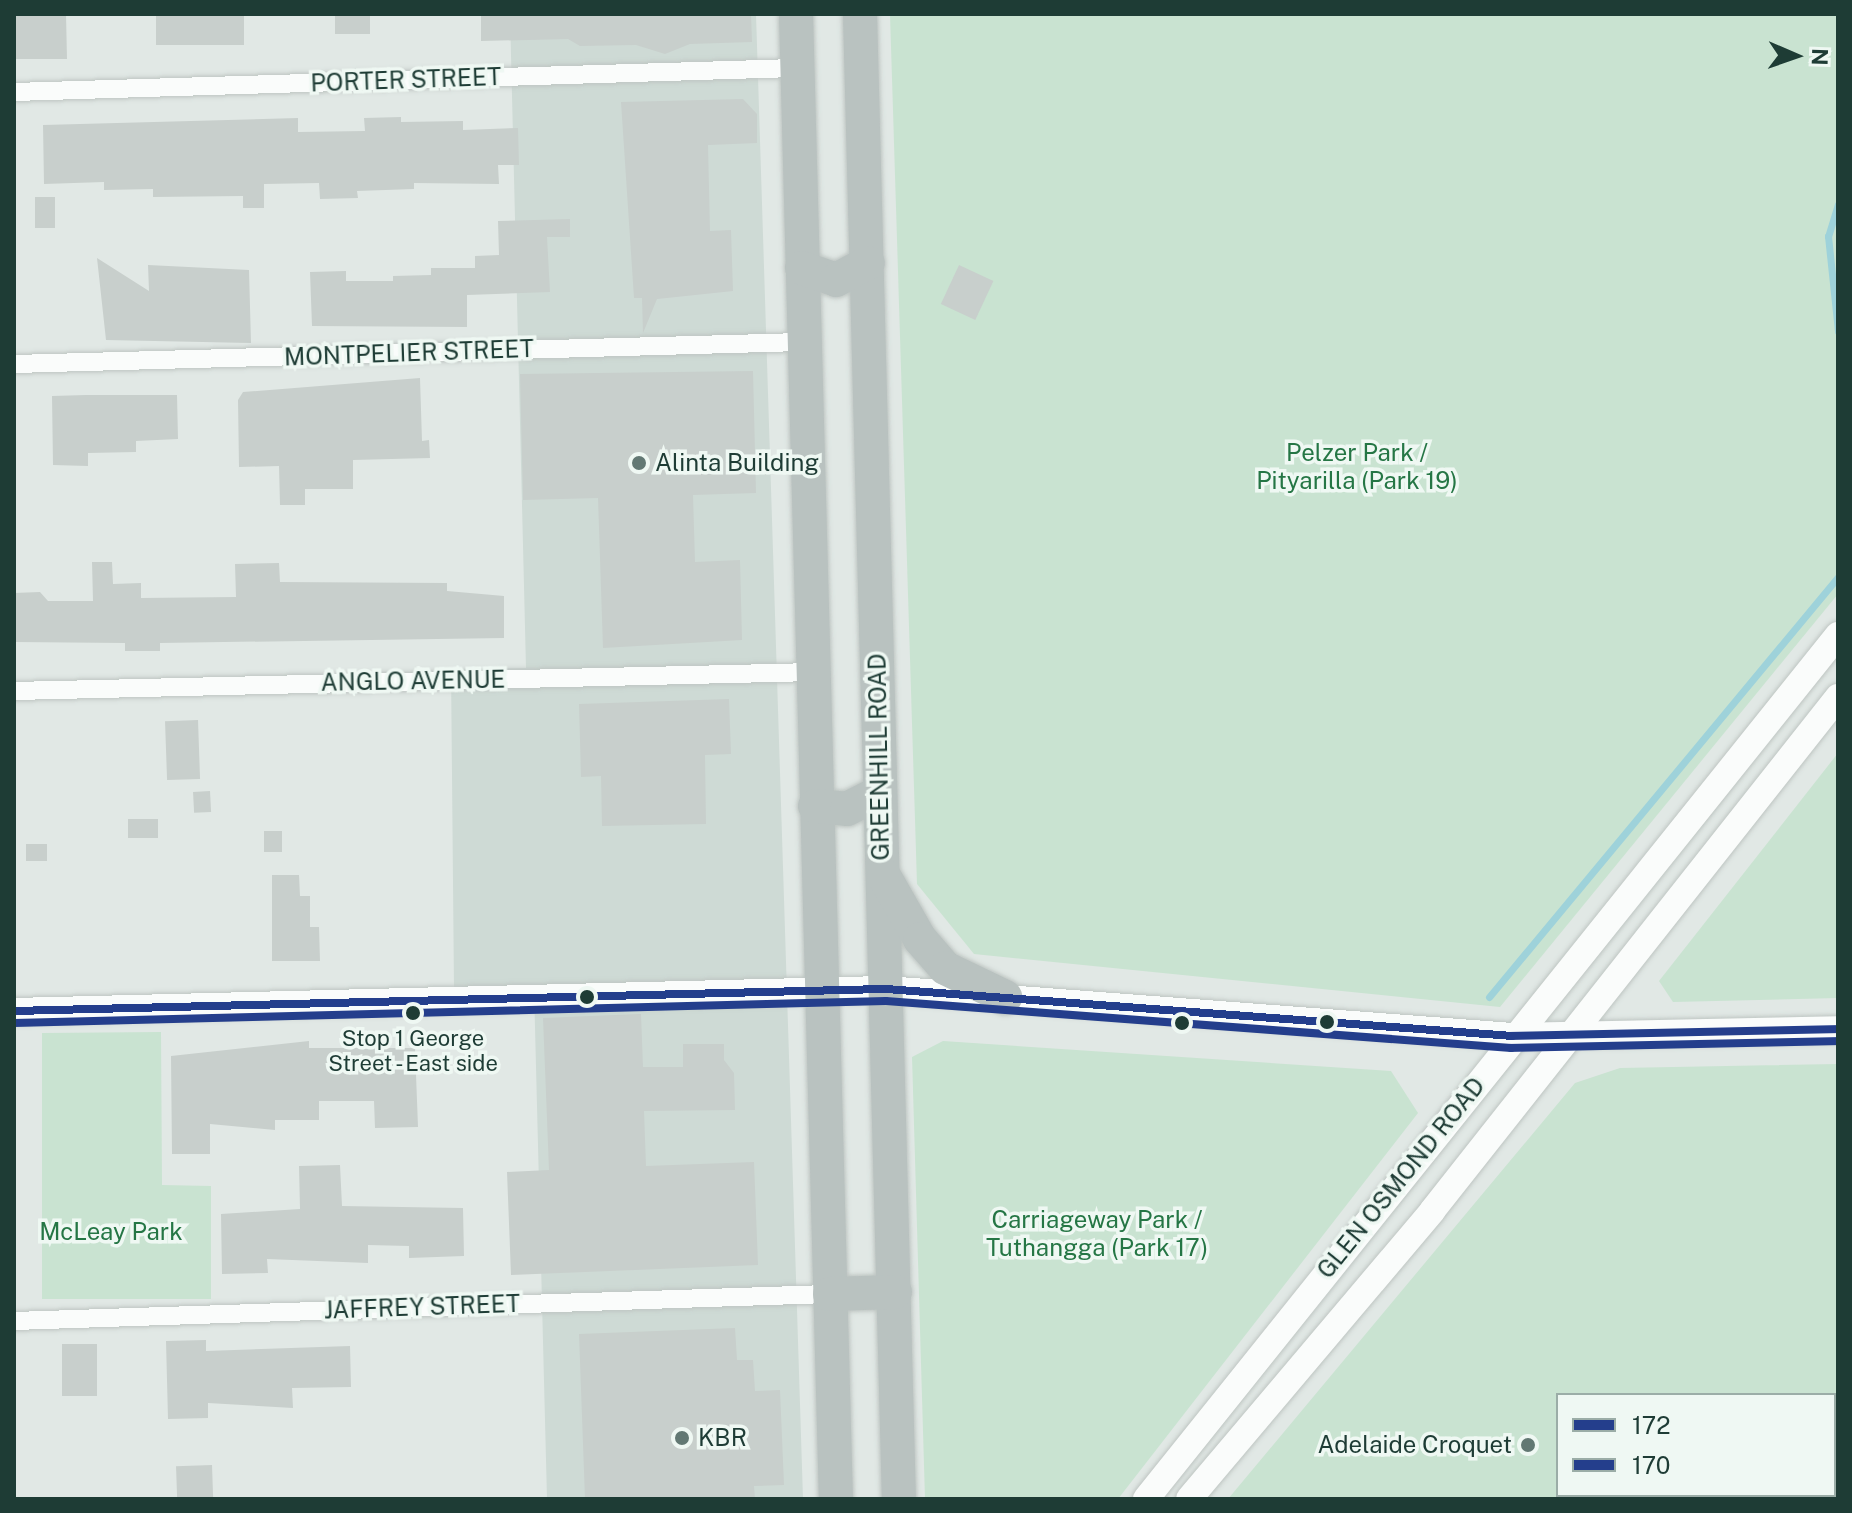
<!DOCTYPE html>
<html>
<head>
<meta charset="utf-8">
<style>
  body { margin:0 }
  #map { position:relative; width:1852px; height:1513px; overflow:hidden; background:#e1e8e5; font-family:"Public Sans",sans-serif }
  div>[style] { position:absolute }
  .built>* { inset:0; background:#cedad5 }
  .green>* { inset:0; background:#c9e3d1 }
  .stream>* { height:7px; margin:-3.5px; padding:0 3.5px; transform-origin:3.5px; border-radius:3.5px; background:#9ed2da }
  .building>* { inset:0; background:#c8cfcc; transform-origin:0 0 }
  .roads { filter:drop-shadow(0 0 2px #bec5c2) drop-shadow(0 0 2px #bec5c2) }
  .street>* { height:18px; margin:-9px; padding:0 9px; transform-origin:9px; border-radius:9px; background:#fafcfb }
  .secondary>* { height:26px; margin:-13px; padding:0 13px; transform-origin:13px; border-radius:13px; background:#fafcfb }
  .highway>* { height:34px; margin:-17px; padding:0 17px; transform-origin:17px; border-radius:17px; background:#b9c2c0 }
  .bus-1>* { height:8px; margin:-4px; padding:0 4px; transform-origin:4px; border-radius:4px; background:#243e8c }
  .bus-2>* { height:8px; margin:-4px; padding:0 4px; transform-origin:4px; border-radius:4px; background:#243e8c }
  .dots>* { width:22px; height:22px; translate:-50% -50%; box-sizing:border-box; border:4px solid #eff8f3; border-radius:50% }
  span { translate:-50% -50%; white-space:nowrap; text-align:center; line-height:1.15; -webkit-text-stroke:7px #eff8f3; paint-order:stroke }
  .bus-label { font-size:22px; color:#1e3c35 }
  .street-label { font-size:24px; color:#1e3c35 }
  .park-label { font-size:24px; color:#257645 }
  .poi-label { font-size:24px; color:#1e3c35 }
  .left { translate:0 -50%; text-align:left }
  .right { translate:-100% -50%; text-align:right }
  .frame { position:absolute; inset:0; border:16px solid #1e3c35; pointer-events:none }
  .legend { position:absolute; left:1556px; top:1393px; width:280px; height:104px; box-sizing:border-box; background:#eff8f3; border:2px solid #9bada7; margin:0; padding:10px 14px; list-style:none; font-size:24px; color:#1e3c35 }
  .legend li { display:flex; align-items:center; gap:16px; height:40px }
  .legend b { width:40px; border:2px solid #9bada7 }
  .north { position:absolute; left:1756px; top:16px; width:80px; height:80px; -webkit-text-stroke:6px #eff8f3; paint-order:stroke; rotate:92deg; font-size:22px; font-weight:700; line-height:32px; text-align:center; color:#1e3c35 }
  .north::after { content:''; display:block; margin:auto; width:28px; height:36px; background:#1e3c35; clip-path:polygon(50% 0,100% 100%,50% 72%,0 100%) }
</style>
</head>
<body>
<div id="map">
  <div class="built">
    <div style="clip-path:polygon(510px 14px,756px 14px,803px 1499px,547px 1499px,534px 988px,454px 989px,451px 669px,526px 668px)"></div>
  </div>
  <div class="green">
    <div style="clip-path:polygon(890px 14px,1838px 14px,1838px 594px,1500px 1007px,974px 954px,917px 884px)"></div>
    <div style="clip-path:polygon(1838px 753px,1838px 998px,1673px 1002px,1659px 981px)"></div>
    <div style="clip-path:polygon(161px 1032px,162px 1185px,211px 1186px,211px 1299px,42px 1299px,42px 1033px)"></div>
    <div style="clip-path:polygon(943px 1041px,1391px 1071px,1418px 1113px,1118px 1499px,925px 1499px,912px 1057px)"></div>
    <div style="clip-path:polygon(evenodd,1838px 1064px,1838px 1499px,1228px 1499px,1575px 1083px,1620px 1068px,1838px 1064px,1558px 1395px,1834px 1395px,1834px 1495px,1558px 1495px,1558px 1395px)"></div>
  </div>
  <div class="stream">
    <div style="left:1838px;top:204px;width:34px;rotate:107deg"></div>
    <div style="left:1828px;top:236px;width:96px;rotate:84deg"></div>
    <div style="left:1489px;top:997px;width:546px;rotate:-50.28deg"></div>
  </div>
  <div class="building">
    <div style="clip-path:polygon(33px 14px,66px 14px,67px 59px,14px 59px,14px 15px)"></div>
    <div style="left:156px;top:14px;width:88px;height:31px"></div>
    <div style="left:335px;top:14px;width:35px;height:20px"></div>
    <div style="clip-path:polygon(481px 14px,751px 14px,752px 42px,690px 44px,665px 54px,636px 45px,580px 46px,568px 39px,481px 41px)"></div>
    <div style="clip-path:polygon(743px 99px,757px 114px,757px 143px,708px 145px,710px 231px,731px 230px,733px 291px,657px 299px,643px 333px,642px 298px,634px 298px,621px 102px)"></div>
    <div style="clip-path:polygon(401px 117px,401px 122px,463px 121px,463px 130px,518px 128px,519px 165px,498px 165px,499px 184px,414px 183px,414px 189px,357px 191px,358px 198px,320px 199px,319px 183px,264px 184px,264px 208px,243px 208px,243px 196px,153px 197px,153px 189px,104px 190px,104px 182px,44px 184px,43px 125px,298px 118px,298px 132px,365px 131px,364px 118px)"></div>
    <div style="left:35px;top:197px;width:20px;height:31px"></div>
    <div style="clip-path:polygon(570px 219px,570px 237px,547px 237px,550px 292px,467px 295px,467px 327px,312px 326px,310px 272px,346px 271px,346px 281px,393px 281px,393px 276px,431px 275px,431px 268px,475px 268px,475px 256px,499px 255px,498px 221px)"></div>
    <div style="clip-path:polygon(97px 258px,149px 291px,148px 265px,249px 270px,251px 343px,106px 340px)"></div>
    <div style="left:959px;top:265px;width:38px;height:43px;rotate:25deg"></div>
    <div style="clip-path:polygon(753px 371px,756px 493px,693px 495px,695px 562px,740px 560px,742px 640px,603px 648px,598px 498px,523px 500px,520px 374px)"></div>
    <div style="clip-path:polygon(420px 378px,422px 441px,429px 440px,430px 458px,353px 460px,353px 489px,305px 489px,305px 505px,280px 505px,279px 466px,239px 467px,238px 400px,243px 392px)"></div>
    <div style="clip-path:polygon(86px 395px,177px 395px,178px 439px,136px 441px,136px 452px,88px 453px,88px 466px,53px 465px,52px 396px)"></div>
    <div style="clip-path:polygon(92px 562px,112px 562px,113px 584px,141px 583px,141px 598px,236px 597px,235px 564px,279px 563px,280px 582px,447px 583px,447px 591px,504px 596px,504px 638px,160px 643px,160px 651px,125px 651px,125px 643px,14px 642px,14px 593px,40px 592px,48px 601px,93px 601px)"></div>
    <div style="clip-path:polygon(729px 699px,731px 754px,705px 755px,706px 824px,602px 826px,601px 776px,581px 777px,579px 704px)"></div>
    <div style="left:198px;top:720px;width:59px;height:33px;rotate:88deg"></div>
    <div style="left:210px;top:791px;width:21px;height:17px;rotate:87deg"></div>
    <div style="left:158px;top:819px;width:19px;height:30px;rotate:90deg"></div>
    <div style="left:264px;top:831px;width:18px;height:21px"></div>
    <div style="left:26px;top:844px;width:21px;height:17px"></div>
    <div style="clip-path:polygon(272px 875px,299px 875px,300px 896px,310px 896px,310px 927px,319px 927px,320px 961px,272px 961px)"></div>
    <div style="clip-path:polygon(641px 1014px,643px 1067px,683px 1067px,683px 1044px,724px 1044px,724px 1060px,734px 1073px,735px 1110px,644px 1111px,646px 1166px,754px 1162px,758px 1265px,511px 1275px,507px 1172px,549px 1170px,543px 1018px)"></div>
    <div style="clip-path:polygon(309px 1041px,309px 1048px,415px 1048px,418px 1127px,375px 1128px,374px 1101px,319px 1101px,319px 1120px,275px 1120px,275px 1130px,210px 1124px,210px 1154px,172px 1154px,171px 1056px)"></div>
    <div style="clip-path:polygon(340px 1165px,342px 1206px,463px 1208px,464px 1256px,409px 1258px,409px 1246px,368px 1245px,368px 1263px,267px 1259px,268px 1273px,222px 1274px,221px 1214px,300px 1209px,299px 1166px)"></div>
    <div style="clip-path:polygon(735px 1328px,737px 1360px,753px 1360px,755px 1391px,780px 1390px,784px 1485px,754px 1486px,755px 1499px,585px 1499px,579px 1334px)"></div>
    <div style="clip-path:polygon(206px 1340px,206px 1351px,350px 1346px,351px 1387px,292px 1388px,293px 1408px,208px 1403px,208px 1418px,168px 1419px,166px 1341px)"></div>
    <div style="left:62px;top:1344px;width:35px;height:52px"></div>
    <div style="left:212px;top:1465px;width:34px;height:36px;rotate:88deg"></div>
  </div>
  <div class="roads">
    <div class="street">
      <div style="left:14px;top:92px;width:783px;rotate:-1.76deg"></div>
      <div style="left:14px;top:364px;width:790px;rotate:-1.6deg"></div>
      <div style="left:14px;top:691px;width:798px;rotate:-1.36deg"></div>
      <div style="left:14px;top:1321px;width:816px;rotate:-1.9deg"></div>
    </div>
    <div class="secondary">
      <div style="left:14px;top:1011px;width:872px;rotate:-1.45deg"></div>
      <div style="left:886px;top:989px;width:628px;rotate:4.29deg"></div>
      <div style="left:1512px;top:1036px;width:326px;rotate:-1.2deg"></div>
      <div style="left:1146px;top:1499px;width:1107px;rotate:-51.31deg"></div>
      <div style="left:1189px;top:1499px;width:377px;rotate:-49.8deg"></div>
      <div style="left:1432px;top:1211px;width:655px;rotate:-51.7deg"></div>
    </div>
    <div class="highway">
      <div style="left:796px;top:14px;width:1486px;rotate:88.46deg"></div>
      <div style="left:860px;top:14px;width:1486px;rotate:88.5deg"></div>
      <div style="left:802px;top:268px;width:36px;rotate:19deg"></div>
      <div style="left:836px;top:280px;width:36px;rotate:-28deg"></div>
      <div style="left:815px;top:806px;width:32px;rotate:5deg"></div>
      <div style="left:847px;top:809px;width:37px;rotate:-27deg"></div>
      <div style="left:884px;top:876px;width:73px;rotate:60.3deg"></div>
      <div style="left:920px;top:939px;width:38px;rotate:49deg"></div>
      <div style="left:945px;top:968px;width:67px;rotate:25.8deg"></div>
      <div style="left:830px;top:1294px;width:65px;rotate:-1.8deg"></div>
    </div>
  </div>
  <div class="bus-1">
    <div style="left:14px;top:1011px;width:872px;rotate:-1.45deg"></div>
    <div style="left:886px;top:989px;width:628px;rotate:4.29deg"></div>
    <div style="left:1512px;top:1036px;width:326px;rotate:-1.2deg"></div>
  </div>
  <div class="bus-2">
    <div style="left:14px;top:1023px;width:872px;rotate:-1.45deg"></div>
    <div style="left:886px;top:1001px;width:627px;rotate:4.3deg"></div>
    <div style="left:1511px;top:1048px;width:327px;rotate:-1.2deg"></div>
  </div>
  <div class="dots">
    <div style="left:639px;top:463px;background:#627873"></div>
    <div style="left:587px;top:997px;background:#1e3c35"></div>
    <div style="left:413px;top:1013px;background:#1e3c35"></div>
    <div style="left:1327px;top:1022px;background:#1e3c35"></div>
    <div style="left:1182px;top:1023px;background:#1e3c35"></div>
    <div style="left:682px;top:1438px;background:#627873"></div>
    <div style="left:1528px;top:1445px;background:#627873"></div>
  </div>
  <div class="bus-label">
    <span style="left:413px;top:1051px">Stop 1 George<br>Street - East side</span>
  </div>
  <div class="street-label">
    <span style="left:406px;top:80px;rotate:-2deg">PORTER STREET</span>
    <span style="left:409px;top:353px;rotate:-2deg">MONTPELIER STREET</span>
    <span style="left:413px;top:681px;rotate:-1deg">ANGLO AVENUE</span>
    <span style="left:879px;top:757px;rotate:-91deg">GREENHILL ROAD</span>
    <span style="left:1401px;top:1178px;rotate:-51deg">GLEN OSMOND ROAD</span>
    <span style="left:422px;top:1307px;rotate:-2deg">JAFFREY STREET</span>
  </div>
  <div class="park-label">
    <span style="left:1357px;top:467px">Pelzer Park /<br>Pityarilla (Park 19)</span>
    <span style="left:1097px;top:1234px">Carriageway Park /<br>Tuthangga (Park 17)</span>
    <span style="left:111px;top:1232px">McLeay Park</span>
  </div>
  <div class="poi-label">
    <span class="left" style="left:655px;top:463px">Alinta Building</span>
    <span class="left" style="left:698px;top:1438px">KBR</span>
    <span class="right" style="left:1512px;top:1445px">Adelaide Croquet</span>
  </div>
  <div class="frame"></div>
  <ul class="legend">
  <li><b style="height:10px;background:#243e8c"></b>172</li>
  <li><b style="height:10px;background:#243e8c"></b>170</li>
  </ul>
  <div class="north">N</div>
</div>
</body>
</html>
